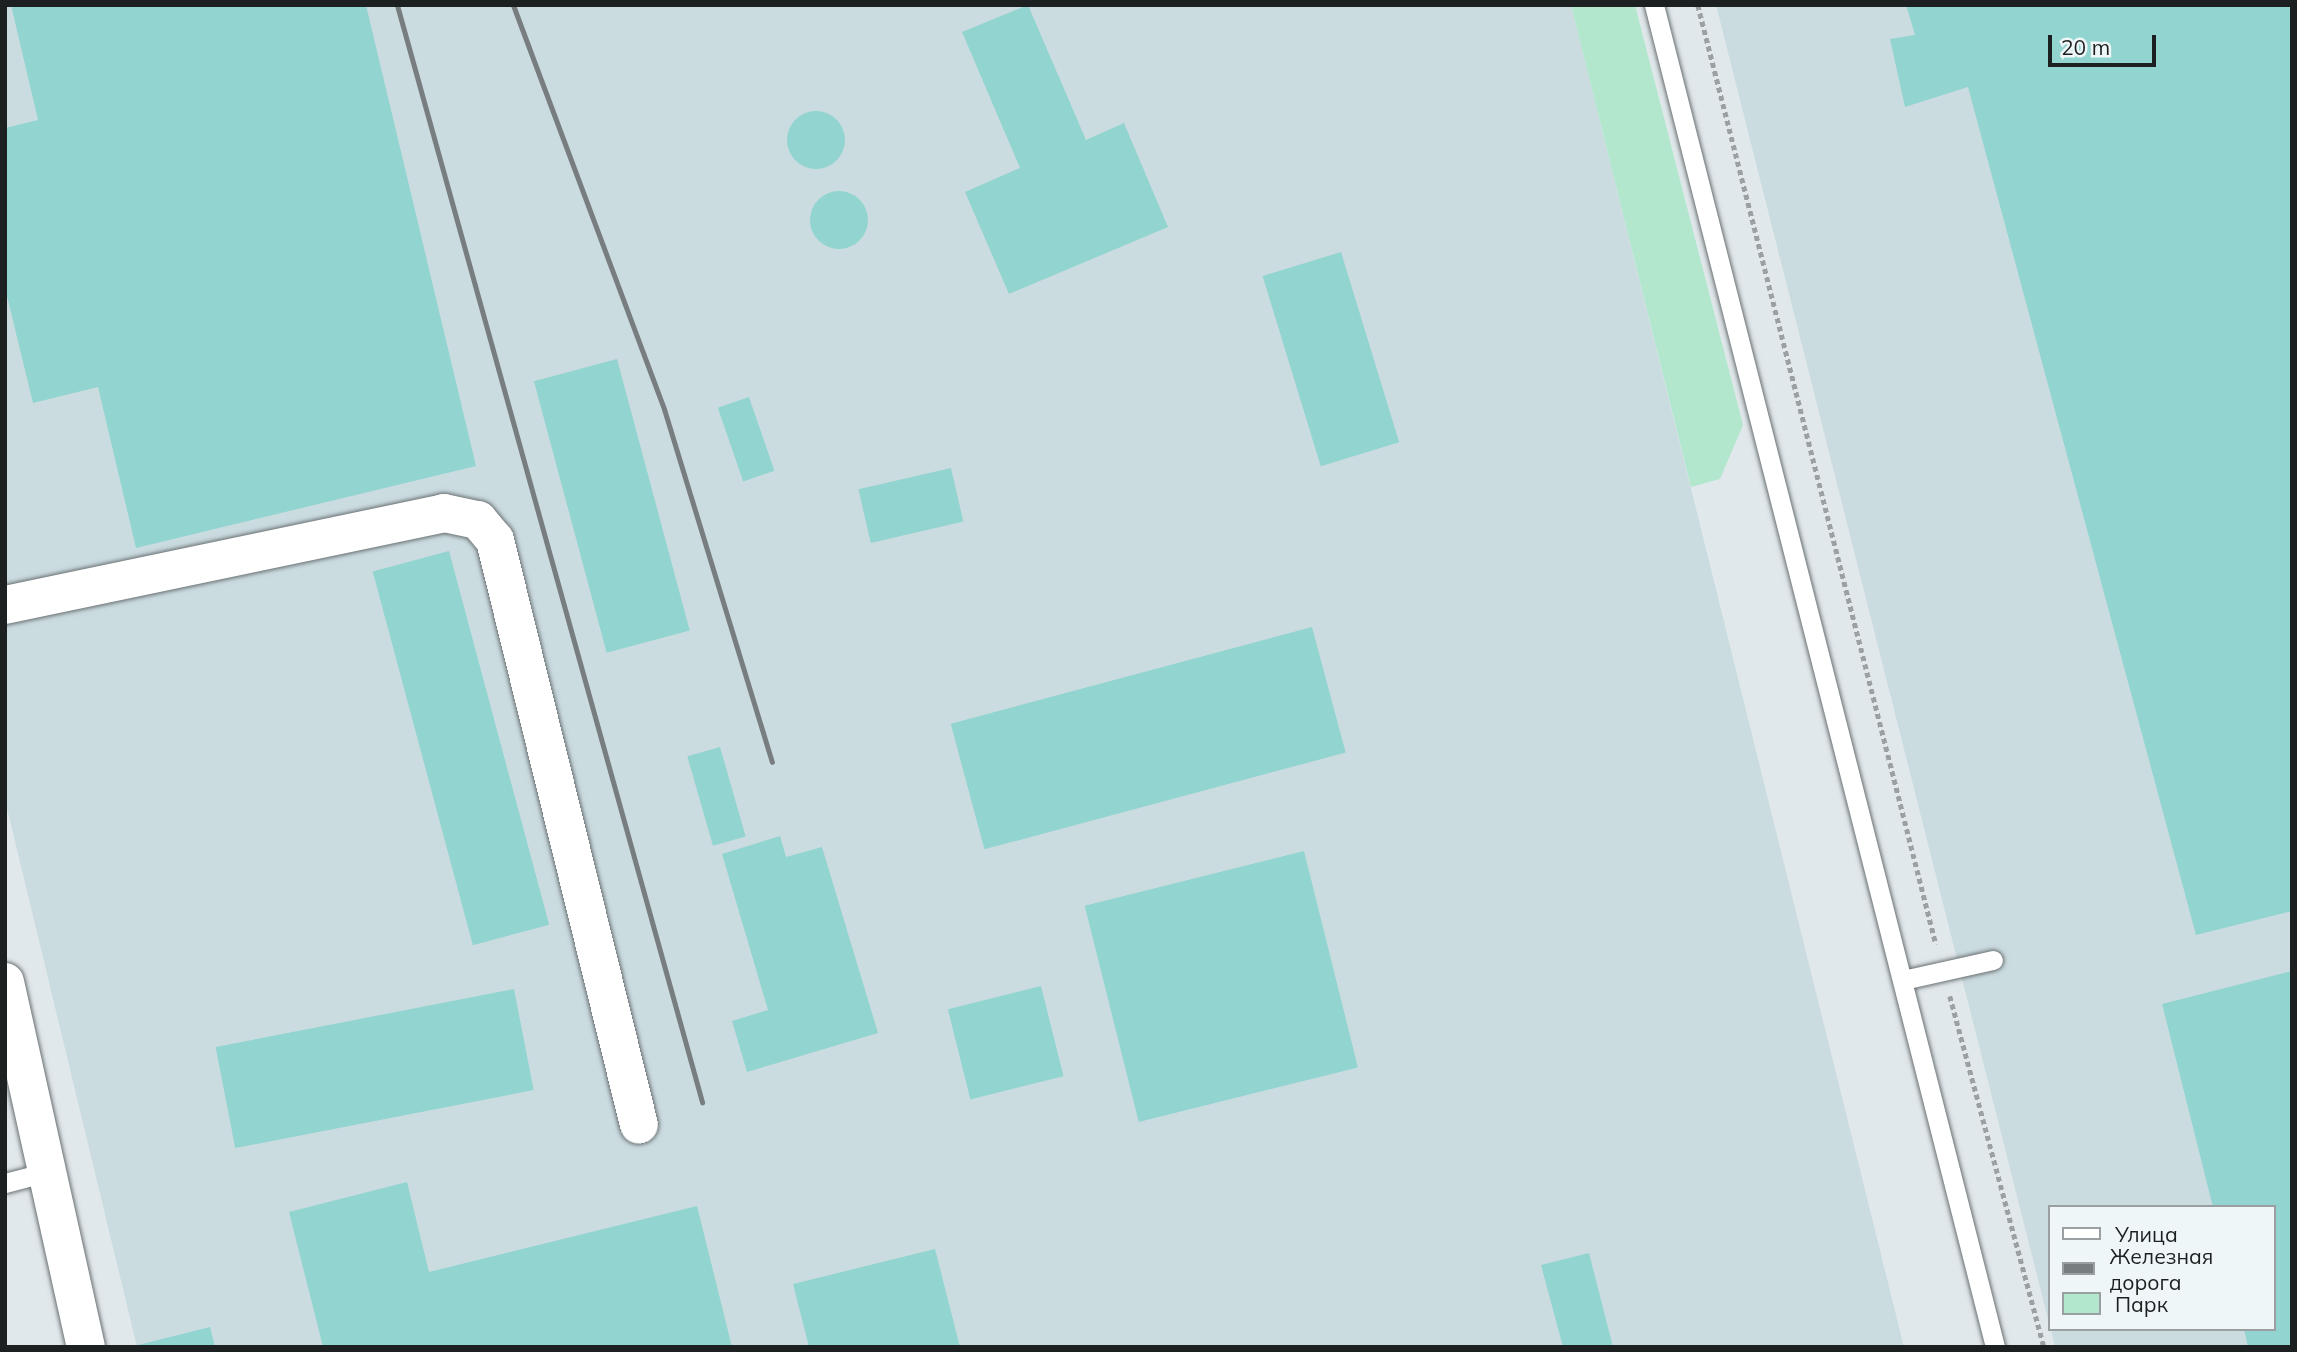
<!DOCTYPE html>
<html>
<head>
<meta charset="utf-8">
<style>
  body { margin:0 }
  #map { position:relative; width:2297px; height:1352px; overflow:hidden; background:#e1e8eb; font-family:Mulish,sans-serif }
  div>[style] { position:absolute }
  .built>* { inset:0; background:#cbdce1 }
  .green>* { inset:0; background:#b2e7cd }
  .building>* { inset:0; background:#92d4cf; transform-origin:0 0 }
  .round { border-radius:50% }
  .path>* { height:4.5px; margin-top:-2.25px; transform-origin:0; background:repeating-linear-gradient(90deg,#9ba0a2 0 5px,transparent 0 8.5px) }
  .roads { filter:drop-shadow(0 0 2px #6a7173) drop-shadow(0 0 2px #6a7173) }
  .lane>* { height:19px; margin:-9.5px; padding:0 9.5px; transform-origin:9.5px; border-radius:9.5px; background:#fff }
  .street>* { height:38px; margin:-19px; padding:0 19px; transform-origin:19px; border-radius:19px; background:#fff }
  .rail>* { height:5px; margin:-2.5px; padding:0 2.5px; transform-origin:2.5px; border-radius:2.5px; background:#787d7f }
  span { translate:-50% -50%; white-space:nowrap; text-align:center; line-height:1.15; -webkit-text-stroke:6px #eef6f8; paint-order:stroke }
  .frame { position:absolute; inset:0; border:7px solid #1d2021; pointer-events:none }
  .legend { position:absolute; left:2048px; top:1205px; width:228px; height:126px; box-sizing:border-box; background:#eef6f8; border:2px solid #9aa0a2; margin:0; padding:9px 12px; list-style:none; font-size:21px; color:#1d2021 }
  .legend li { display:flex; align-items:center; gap:14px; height:35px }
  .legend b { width:35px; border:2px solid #9aa0a2 }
  .scale { position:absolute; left:2048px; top:35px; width:108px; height:32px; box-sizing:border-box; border:4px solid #1d2021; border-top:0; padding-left:9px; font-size:21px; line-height:24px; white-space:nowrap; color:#1d2021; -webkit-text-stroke:5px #eef6f8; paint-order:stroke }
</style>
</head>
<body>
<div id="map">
  <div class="built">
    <div style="clip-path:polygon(5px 5px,1571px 5px,1904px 1347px,137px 1347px,5px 800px)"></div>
    <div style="clip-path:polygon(1716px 5px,2292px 5px,2292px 1347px,2055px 1347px,2051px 1329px,2274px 1329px,2274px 1207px,2050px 1207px,2050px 1327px)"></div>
  </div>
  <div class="green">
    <div style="clip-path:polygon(1571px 5px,1635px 5px,1743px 425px,1720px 479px,1691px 487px)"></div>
  </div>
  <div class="building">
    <div style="clip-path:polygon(11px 5px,366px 5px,476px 466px,136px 548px,98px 387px,33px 403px,5px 288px,5px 128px,38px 120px)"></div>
    <div style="clip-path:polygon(1028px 5px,1086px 140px,1124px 123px,1168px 227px,1009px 294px,965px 192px,1020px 168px,962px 32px)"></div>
    <div style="clip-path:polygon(1906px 5px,2292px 5px,2292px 911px,2196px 935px,1968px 87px,1905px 107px,1890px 39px,1915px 35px)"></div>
    <div class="round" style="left:787px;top:111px;width:58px;height:58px"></div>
    <div class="round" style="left:810px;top:191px;width:58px;height:58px"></div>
    <div style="left:1341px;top:252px;width:199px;height:82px;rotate:73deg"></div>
    <div style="left:617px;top:359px;width:281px;height:86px;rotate:75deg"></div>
    <div style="left:749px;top:397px;width:78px;height:33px;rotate:71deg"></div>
    <div style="left:951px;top:468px;width:55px;height:95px;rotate:77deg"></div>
    <div style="left:449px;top:551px;width:387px;height:79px;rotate:75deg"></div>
    <div style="left:1312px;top:627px;width:130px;height:374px;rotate:75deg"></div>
    <div style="left:720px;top:747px;width:93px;height:34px;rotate:74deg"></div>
    <div style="clip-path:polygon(780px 836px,786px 857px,822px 847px,878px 1033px,747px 1072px,732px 1021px,768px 1010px,722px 854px)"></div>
    <div style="left:1304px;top:851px;width:223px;height:226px;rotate:76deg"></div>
    <div style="clip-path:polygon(2292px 971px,2292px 1347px,2248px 1347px,2244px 1329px,2274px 1329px,2274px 1207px,2213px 1207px,2162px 1004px)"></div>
    <div style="left:1041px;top:986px;width:93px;height:96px;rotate:76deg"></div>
    <div style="left:514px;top:989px;width:103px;height:304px;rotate:79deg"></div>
    <div style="clip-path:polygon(407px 1182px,429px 1272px,697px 1206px,732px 1347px,323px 1347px,289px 1212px)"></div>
    <div style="clip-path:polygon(935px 1249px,960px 1347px,809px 1347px,793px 1284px)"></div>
    <div style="clip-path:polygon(1589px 1253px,1613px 1347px,1563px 1347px,1541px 1265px)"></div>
    <div style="clip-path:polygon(210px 1327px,215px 1347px,134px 1347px,134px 1346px)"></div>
  </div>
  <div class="path">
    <div style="left:1698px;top:5px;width:969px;rotate:75.78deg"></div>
    <div style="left:1950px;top:996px;width:363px;rotate:75deg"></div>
  </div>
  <div class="roads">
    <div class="lane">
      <div style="left:1654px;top:5px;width:1385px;rotate:75.74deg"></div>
      <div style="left:1903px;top:980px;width:92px;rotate:-12.5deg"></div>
      <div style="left:5px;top:1183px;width:43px;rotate:-14.7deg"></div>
    </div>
    <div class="street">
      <div style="left:5px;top:605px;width:449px;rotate:-11.8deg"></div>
      <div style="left:444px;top:513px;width:35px;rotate:12deg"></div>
      <div style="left:478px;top:520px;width:26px;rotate:50deg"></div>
      <div style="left:495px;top:540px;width:602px;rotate:76.17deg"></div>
      <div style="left:5px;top:982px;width:374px;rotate:77.5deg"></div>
    </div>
  </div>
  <div class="rail">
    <div style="left:397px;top:5px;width:1139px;rotate:74.46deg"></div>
    <div style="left:513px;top:5px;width:431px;rotate:69.5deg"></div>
    <div style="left:664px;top:409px;width:369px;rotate:73deg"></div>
  </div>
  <div class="frame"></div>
  <ul class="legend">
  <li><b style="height:9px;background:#fff"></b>Улица</li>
  <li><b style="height:9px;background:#787d7f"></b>Железная дорога</li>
  <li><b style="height:19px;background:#b2e7cd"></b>Парк</li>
  </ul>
  <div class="scale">20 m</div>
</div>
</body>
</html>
